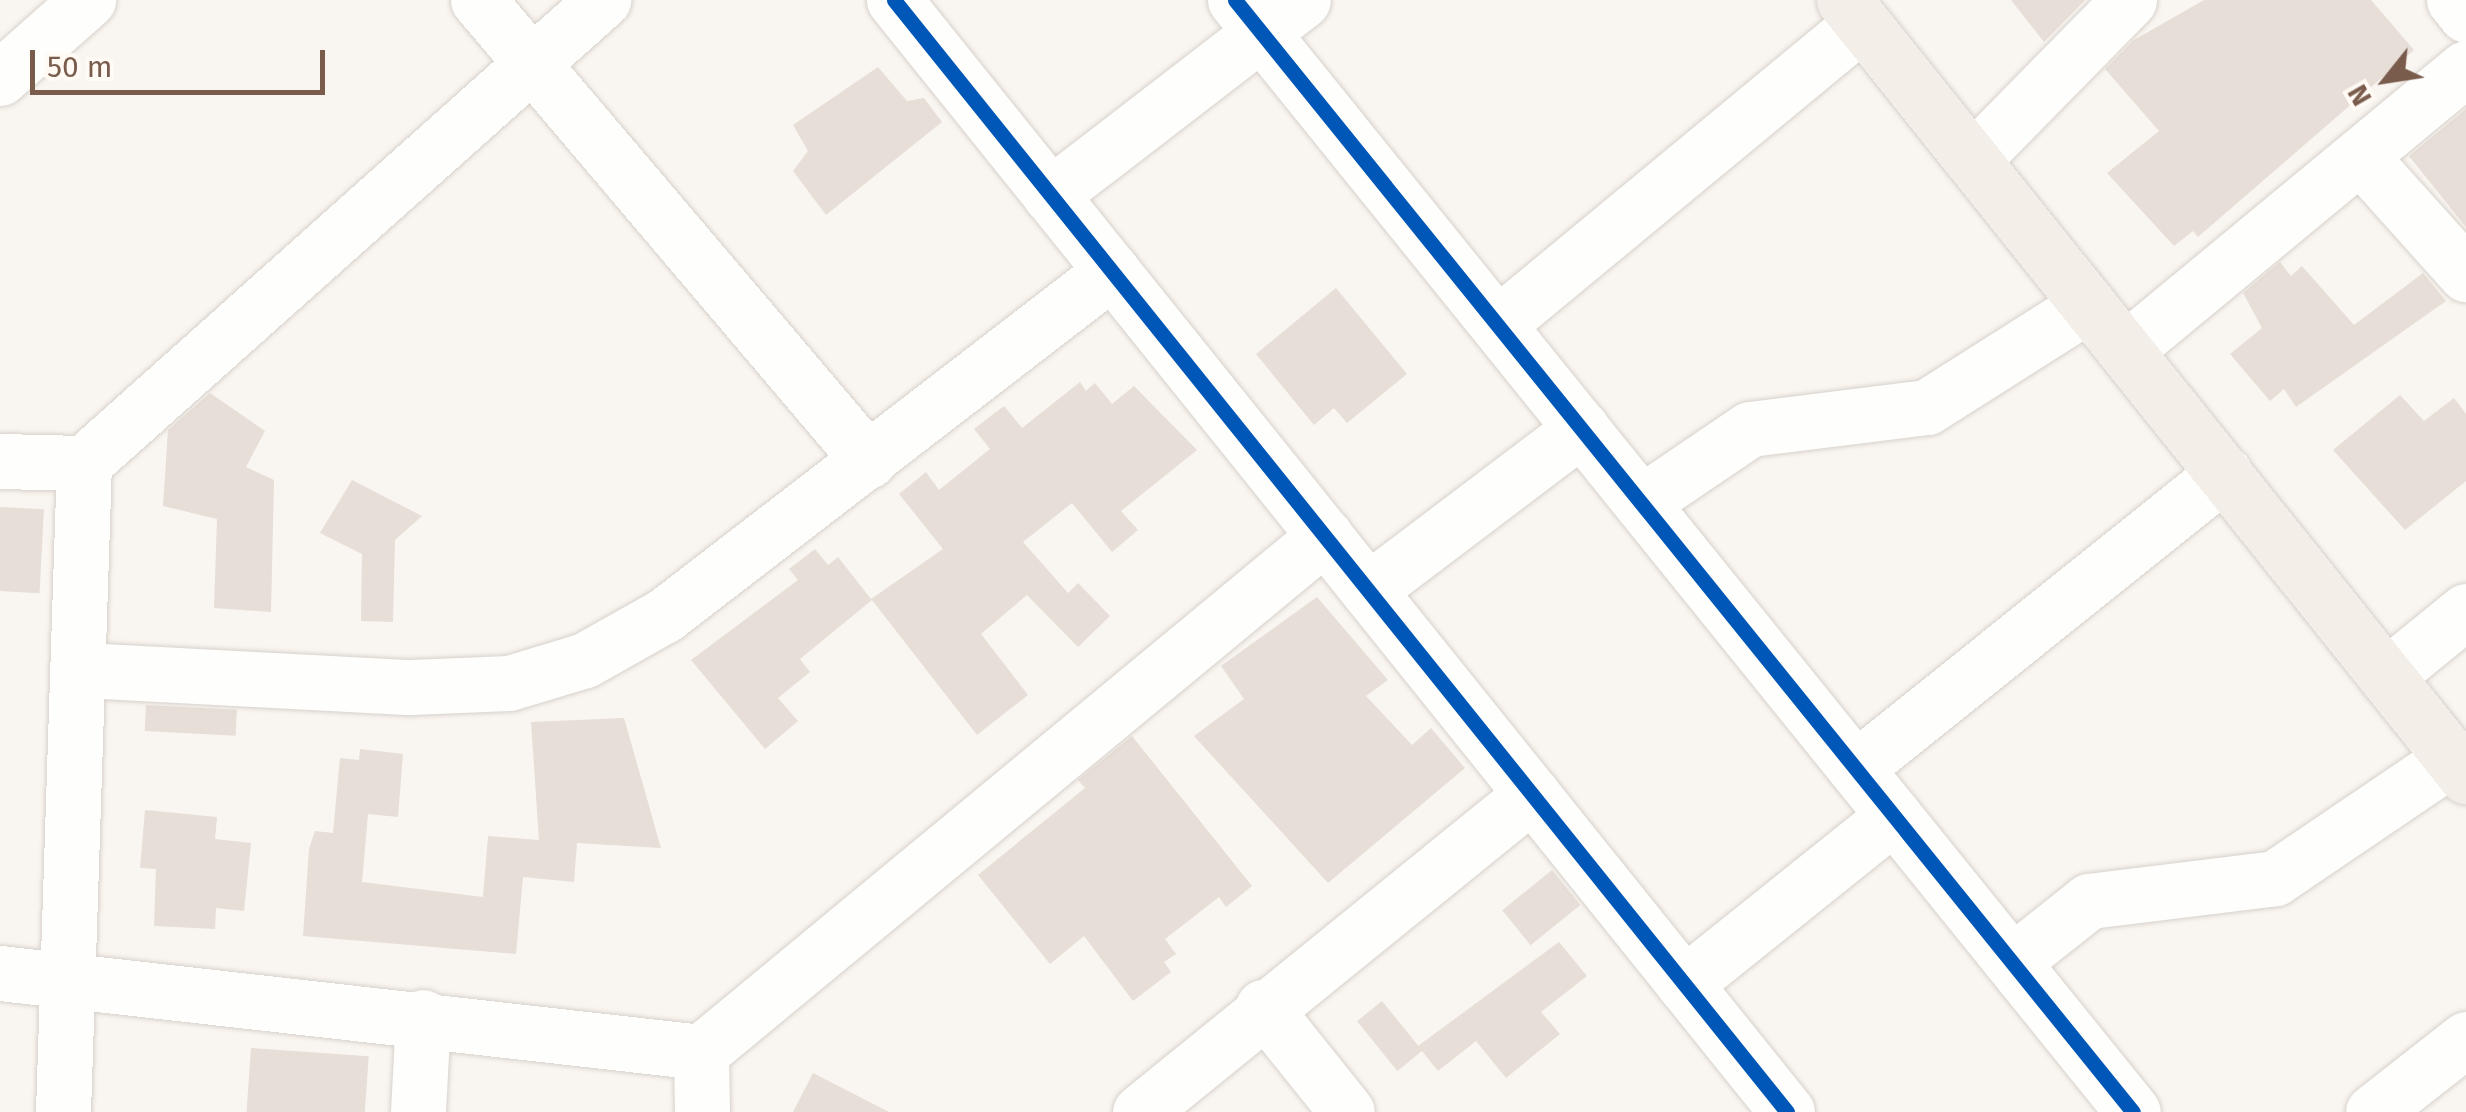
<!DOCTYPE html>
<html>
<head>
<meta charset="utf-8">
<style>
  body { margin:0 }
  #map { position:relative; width:2466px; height:1112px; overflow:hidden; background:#f9f5f0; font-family:"Fira Sans",sans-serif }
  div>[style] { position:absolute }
  .building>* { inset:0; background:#e6ded7; transform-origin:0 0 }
  .roads { filter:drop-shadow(0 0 2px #d7d1cb) drop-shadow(0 0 2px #d7d1cb) }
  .minor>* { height:55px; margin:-27.5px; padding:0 27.5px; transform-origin:27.5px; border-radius:27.5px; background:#fefefd }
  .major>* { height:55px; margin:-27.5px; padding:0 27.5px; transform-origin:27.5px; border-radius:27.5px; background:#f3eee8 }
  .cycleway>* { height:15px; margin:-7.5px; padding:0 7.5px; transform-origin:7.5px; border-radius:7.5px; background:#0057b8 }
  span { translate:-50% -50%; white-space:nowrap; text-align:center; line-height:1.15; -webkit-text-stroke:9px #fffaf3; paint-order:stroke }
  .north { position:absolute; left:2336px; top:30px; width:100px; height:100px; -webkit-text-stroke:8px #fffaf3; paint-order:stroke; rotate:240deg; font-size:28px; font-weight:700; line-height:40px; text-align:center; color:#7a5c4d }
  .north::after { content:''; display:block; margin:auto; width:35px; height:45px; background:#7a5c4d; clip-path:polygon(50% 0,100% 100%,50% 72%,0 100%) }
  .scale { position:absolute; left:30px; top:50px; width:295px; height:45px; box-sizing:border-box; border:5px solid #7a5c4d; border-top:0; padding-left:12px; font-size:30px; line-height:35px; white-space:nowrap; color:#7a5c4d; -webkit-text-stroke:8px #fffaf3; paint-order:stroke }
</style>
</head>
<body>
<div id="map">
  <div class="building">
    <div style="clip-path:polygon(2011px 0,2085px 0,2044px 42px)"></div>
    <div style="clip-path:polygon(2204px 0,2371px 0,2414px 50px,2198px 237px,2193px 231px,2174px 246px,2107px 173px,2159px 131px,2105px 69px,2134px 40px)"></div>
    <div style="clip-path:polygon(878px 67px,907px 101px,924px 98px,942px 122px,826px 215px,793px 171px,808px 151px,793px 125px)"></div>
    <div style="clip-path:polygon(2466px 109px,2466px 227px,2409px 156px)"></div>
    <div style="clip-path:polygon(2280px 262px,2291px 276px,2302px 266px,2354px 325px,2423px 273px,2446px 301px,2296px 407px,2284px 389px,2270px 401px,2230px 354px,2262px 328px,2243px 293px)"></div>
    <div style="clip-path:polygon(1336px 288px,1407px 374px,1347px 423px,1334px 408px,1314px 425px,1256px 354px)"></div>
    <div style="clip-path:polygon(1080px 382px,1086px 391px,1095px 383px,1112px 404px,1134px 386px,1197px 450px,1121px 511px,1138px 530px,1112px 552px,1072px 503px,1023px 542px,1068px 593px,1078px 583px,1110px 616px,1078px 647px,1027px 595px,981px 634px,1028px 695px,977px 735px,872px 600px,800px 659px,810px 672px,778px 698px,798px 721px,765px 749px,691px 660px,798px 580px,789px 569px,815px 549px,828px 565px,838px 557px,871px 599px,943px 549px,899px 494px,926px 472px,939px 490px,990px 449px,974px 429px,1004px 406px,1022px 428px)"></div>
    <div style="clip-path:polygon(210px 393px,265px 431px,246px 467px,274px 480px,271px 612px,214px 608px,217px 519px,163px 506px,168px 430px)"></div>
    <div style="clip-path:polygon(2400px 395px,2424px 421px,2454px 398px,2466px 414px,2466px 481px,2405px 530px,2333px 450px)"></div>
    <div style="clip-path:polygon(352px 480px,422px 516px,395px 540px,393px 622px,361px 621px,362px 554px,320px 533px)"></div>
    <div style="left:0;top:507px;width:44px;height:84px;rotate:3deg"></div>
    <div style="clip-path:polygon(1317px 597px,1388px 680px,1366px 696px,1412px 745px,1431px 728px,1465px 768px,1328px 883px,1194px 736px,1244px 699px,1221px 666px)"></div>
    <div style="left:146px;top:705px;width:91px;height:26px;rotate:3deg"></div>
    <div style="clip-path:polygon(624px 718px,661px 848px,577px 843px,574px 882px,523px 877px,516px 954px,303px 936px,309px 849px,315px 831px,333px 833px,340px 758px,359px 760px,360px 749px,403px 754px,398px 817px,368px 814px,362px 882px,483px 897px,488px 836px,539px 840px,531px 722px)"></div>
    <div style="clip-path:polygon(1132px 736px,1252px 886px,1226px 907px,1219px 897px,1165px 939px,1176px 954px,1164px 962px,1171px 972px,1133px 1001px,1084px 936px,1050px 964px,978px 875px,1085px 788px,1078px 780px)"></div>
    <div style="clip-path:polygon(145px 810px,217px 817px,215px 839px,251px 843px,244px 911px,216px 908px,215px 929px,154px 926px,156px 869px,140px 868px)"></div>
    <div style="left:1552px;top:870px;width:45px;height:64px;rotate:51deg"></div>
    <div style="clip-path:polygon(1559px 942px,1587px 976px,1541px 1012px,1560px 1034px,1506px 1078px,1476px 1041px,1438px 1071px,1418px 1046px)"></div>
    <div style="left:1382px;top:1001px;width:64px;height:32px;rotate:51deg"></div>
    <div style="left:251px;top:1048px;width:118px;height:64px;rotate:4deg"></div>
    <div style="clip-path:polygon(813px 1073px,889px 1112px,793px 1112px)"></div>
  </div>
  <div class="roads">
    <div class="minor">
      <div style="left:478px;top:0;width:604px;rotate:49.7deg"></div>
      <div style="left:894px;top:0;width:1426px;rotate:51.23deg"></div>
      <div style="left:1235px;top:0;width:1429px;rotate:51.08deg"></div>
      <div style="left:2454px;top:0;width:19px;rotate:51deg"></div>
      <div style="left:0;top:78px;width:118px;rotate:-41.6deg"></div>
      <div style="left:2360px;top:156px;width:159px;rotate:48.1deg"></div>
      <div style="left:1972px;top:160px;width:224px;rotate:-45.5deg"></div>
      <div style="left:1050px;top:195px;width:319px;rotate:-37.6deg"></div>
      <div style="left:1498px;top:324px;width:472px;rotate:-39.6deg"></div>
      <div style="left:2125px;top:350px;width:442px;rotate:-39.6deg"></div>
      <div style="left:0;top:461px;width:84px;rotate:1.4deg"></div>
      <div style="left:1642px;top:502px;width:130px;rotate:-34.1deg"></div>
      <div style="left:1750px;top:429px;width:178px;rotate:-7.1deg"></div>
      <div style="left:1927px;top:407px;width:191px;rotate:-32.4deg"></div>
      <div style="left:1368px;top:590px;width:268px;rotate:-37.1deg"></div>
      <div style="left:83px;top:670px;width:328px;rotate:3deg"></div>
      <div style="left:411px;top:687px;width:98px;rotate:-2.3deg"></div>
      <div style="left:509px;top:683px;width:79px;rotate:-16.8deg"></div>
      <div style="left:585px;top:660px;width:92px;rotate:-29.4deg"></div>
      <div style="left:665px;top:615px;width:564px;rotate:-37.58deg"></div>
      <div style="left:2386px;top:676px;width:103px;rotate:-39.1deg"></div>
      <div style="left:1856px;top:768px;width:472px;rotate:-38.7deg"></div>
      <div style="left:2012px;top:962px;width:98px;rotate:-38.4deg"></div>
      <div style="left:2089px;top:901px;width:187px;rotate:-7deg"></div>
      <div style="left:2275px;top:878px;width:214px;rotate:-34.1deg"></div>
      <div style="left:0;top:973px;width:705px;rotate:6.43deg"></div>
      <div style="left:1684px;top:984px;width:269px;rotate:-38.7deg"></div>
      <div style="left:1263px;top:1007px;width:134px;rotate:51.3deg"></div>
      <div style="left:63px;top:1112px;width:649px;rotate:-88.15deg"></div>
      <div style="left:84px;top:463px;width:696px;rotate:-41.74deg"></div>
      <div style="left:418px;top:1112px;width:95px;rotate:-87deg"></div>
      <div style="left:702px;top:1112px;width:60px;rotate:-91deg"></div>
      <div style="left:701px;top:1052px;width:810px;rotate:-39.59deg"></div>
      <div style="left:1140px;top:1112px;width:505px;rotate:-39.05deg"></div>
      <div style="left:2373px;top:1112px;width:118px;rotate:-38.1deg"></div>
    </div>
    <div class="major">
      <div style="left:1844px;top:0;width:995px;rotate:51.29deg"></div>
    </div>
  </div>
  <div class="cycleway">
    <div style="left:894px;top:0;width:1426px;rotate:51.23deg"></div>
    <div style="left:1235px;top:0;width:1429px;rotate:51.08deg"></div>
  </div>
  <div class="north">N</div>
  <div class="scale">50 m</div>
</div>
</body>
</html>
